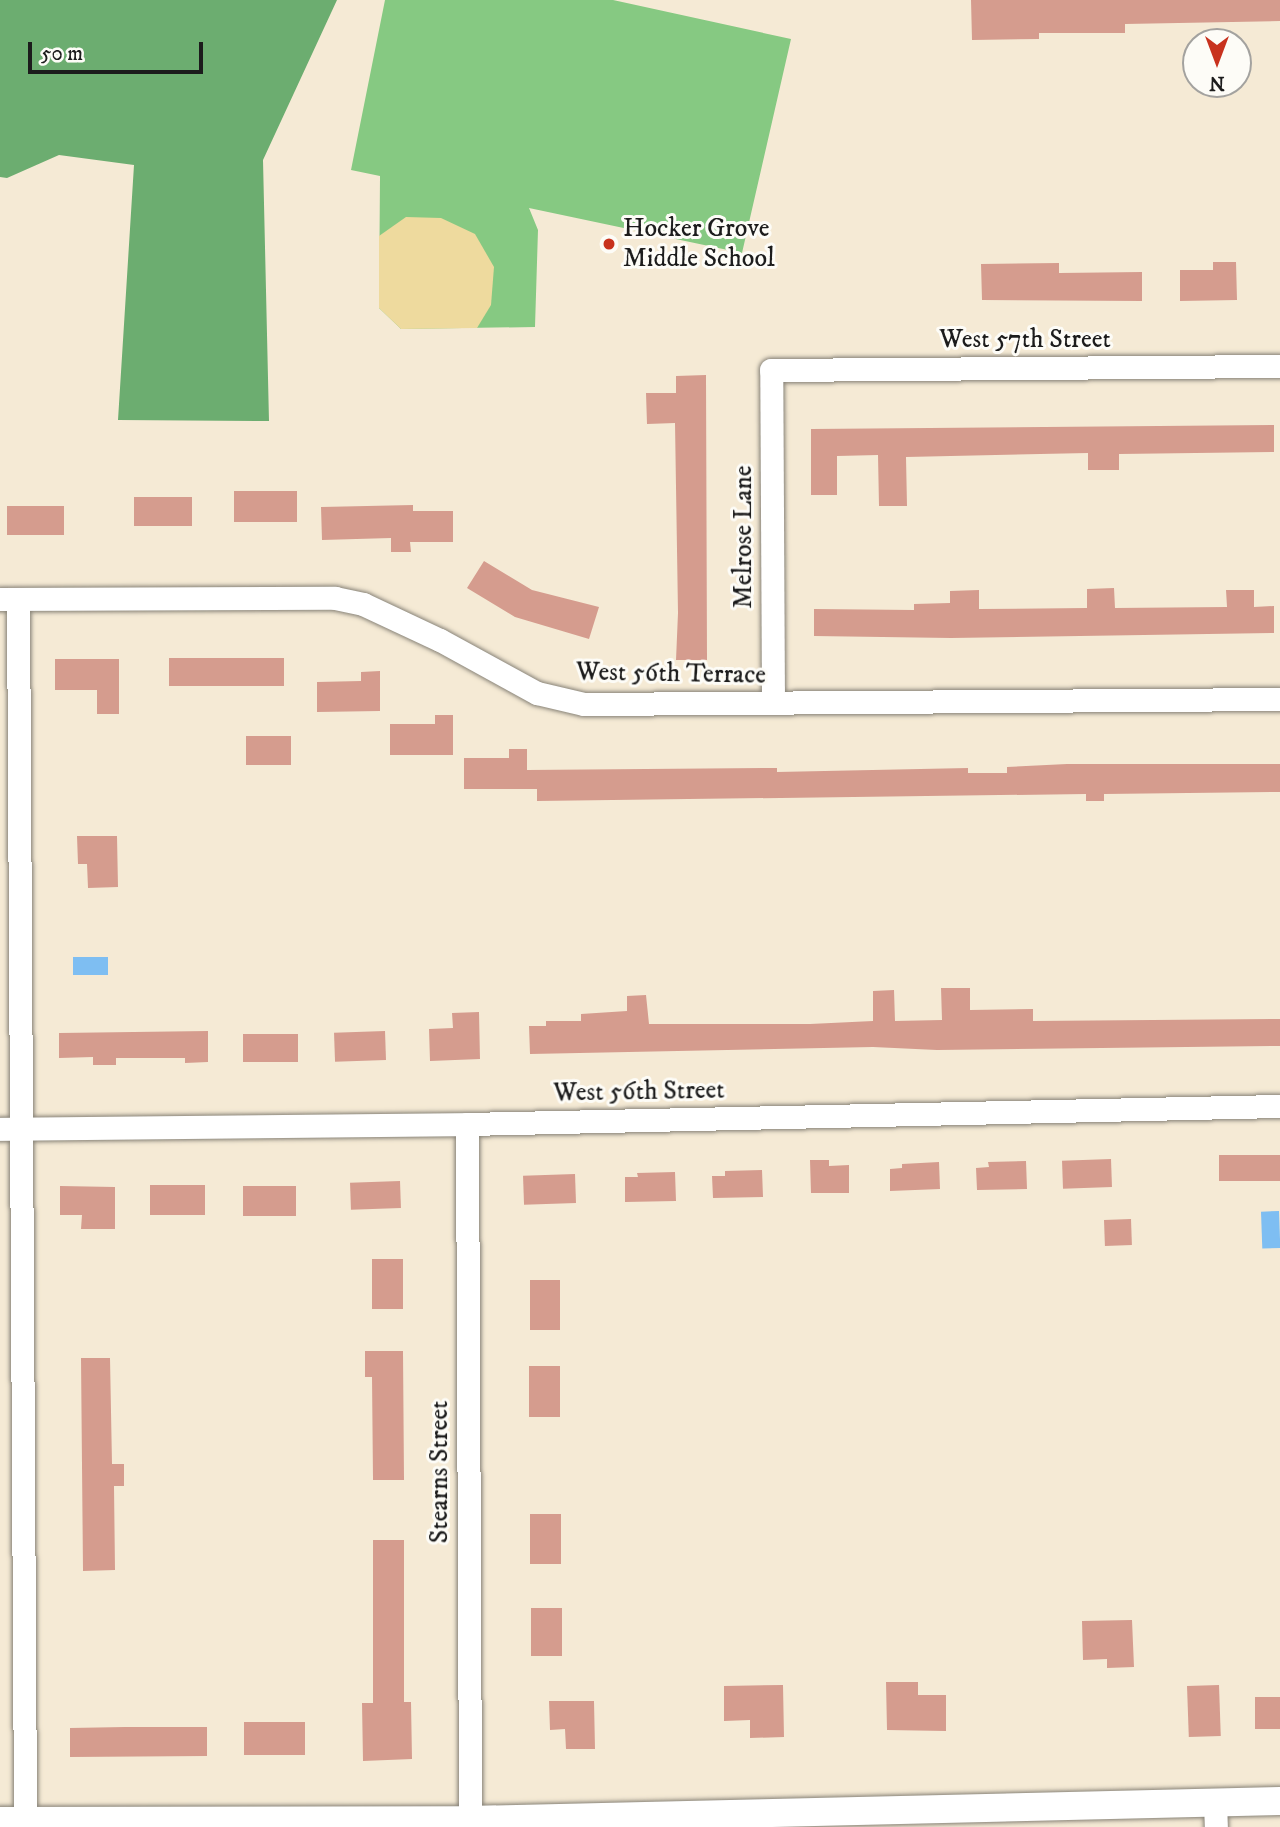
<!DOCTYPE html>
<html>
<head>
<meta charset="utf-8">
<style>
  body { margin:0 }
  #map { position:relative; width:1280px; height:1827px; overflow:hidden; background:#f5ead5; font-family:"IM FELL DW Pica",serif }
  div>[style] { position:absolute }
  .green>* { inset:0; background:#86c982 }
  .forest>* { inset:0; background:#6cad70 }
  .sand>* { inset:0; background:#eeda9e }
  .water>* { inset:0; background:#7ebef2; transform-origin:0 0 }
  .building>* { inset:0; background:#d59c8e; transform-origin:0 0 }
  .roads { filter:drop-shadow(0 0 2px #888378) drop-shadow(0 0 2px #888378) }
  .minor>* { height:23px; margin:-11.5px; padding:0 11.5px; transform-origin:11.5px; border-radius:11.5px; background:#fff }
  .tertiary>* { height:28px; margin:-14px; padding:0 14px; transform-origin:14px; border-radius:14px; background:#fff }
  .dots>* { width:19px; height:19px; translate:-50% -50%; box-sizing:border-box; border:4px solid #fdfcf7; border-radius:50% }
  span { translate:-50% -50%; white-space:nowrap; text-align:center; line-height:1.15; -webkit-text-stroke:6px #fdfcf7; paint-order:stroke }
  .poi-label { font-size:26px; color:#1c1c1c }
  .left { translate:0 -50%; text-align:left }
  .street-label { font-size:26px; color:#1c1c1c }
  .north { position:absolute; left:1182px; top:28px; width:70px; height:70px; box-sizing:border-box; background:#fdfcf7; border:2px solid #a3a29f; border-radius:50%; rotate:180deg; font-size:19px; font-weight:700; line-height:28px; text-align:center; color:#1c1c1c }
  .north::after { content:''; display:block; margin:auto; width:24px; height:32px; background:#c8321e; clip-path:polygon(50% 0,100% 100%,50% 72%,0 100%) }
  .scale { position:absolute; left:28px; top:42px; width:175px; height:32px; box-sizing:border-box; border:4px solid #1c1c1c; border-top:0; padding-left:9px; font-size:21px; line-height:24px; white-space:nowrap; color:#1c1c1c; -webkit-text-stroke:5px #fdfcf7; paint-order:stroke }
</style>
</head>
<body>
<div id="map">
  <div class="green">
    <div style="clip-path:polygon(385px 0,613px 0,791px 39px,742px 253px,529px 208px,538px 230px,535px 327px,401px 329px,379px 308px,380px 176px,351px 170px)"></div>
  </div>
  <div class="forest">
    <div style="clip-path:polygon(0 0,337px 0,263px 160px,269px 421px,118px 420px,134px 165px,59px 155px,7px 178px,0 177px)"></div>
  </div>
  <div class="sand">
    <div style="clip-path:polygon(406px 217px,441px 218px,475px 234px,494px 267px,491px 305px,477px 328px,401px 329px,379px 308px,379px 236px)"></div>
  </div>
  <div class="water">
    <div style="left:73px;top:957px;width:35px;height:18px"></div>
    <div style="left:1279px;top:1211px;width:37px;height:18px;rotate:88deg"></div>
  </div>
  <div class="building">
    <div style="clip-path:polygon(971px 0,1280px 0,1280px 21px,1125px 24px,1125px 33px,1039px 33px,1039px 39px,972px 40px)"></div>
    <div style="clip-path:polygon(1213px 262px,1236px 262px,1237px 300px,1180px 301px,1180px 270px,1213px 270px)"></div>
    <div style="clip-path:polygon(1059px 263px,1059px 273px,1142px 272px,1142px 301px,982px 300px,981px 264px)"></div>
    <div style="clip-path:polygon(706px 375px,707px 660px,676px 660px,678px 613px,675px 423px,647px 424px,646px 393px,676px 393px,676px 376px)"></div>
    <div style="clip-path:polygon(1274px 425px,1274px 452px,1119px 454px,1119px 470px,1088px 470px,1088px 453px,906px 457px,907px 506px,879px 506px,878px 455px,837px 456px,837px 495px,811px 495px,811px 429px)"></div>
    <div style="left:297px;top:491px;width:31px;height:63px;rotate:90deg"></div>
    <div style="left:134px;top:497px;width:58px;height:29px"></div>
    <div style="clip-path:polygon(413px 505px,413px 511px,453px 511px,453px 542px,410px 542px,411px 552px,391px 552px,391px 538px,322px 540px,321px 507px)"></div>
    <div style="left:7px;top:506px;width:57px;height:29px"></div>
    <div style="clip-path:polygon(484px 561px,532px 590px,599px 607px,589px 639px,515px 617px,467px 588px)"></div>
    <div style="clip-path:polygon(1114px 588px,1115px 608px,1227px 607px,1226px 590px,1254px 590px,1254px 607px,1274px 606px,1274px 633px,951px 638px,814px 636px,814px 609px,914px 610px,914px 604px,950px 603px,950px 591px,979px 590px,979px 609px,1087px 608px,1087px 589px)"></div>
    <div style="left:284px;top:658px;width:28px;height:115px;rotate:90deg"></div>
    <div style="clip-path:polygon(55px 659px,119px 659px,119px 714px,97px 714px,97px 690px,55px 690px)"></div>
    <div style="clip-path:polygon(380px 671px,380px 711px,317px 712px,317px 682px,361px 681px,361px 672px)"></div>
    <div style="clip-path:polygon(435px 715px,453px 715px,453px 755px,390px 755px,390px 724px,435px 724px)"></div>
    <div style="left:246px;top:736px;width:45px;height:29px"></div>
    <div style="clip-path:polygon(509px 749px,527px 749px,527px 770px,777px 768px,777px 772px,968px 768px,968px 773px,1007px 773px,1007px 767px,1067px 764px,1280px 764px,1280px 792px,1104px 794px,1104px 801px,1086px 801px,1086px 794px,537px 801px,537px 789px,464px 789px,464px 758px,509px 758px)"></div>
    <div style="clip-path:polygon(77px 836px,117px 836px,118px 887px,88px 888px,87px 864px,78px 864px)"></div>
    <div style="clip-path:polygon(941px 988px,970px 988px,970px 1010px,1033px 1009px,1033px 1021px,1280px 1019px,1280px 1046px,937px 1050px,873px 1047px,530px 1054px,529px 1026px,546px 1026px,546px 1021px,581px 1021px,581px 1014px,627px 1011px,627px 996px,646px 995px,649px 1024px,810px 1024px,873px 1021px,873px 991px,894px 990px,895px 1021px,942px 1020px)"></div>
    <div style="clip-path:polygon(479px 1012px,480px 1059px,430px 1061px,429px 1029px,453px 1028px,452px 1013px)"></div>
    <div style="clip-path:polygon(208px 1031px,208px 1062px,185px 1063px,185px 1058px,116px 1058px,116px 1065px,93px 1065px,93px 1057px,59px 1058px,59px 1033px)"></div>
    <div style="left:385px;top:1031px;width:29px;height:51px;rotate:88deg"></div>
    <div style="left:243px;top:1034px;width:55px;height:28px"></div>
    <div style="left:1280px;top:1155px;width:26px;height:61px;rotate:90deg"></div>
    <div style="left:1111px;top:1159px;width:28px;height:49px;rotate:88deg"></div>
    <div style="clip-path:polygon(810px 1160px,829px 1160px,829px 1166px,849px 1165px,849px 1193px,811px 1193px)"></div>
    <div style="clip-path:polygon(1026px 1161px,1027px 1189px,977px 1190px,976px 1168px,989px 1167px,988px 1162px)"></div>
    <div style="clip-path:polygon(939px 1162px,940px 1189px,890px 1191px,890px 1169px,902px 1168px,902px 1164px)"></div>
    <div style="clip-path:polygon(762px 1170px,763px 1197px,713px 1198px,712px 1176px,725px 1176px,725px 1171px)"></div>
    <div style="clip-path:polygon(675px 1172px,676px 1201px,625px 1202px,625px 1177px,638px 1177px,637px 1173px)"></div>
    <div style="left:575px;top:1174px;width:29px;height:52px;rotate:88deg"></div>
    <div style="left:400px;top:1181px;width:27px;height:50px;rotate:88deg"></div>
    <div style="left:150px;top:1185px;width:55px;height:30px"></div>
    <div style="clip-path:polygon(60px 1186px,115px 1187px,115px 1229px,81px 1229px,82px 1215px,60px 1215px)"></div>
    <div style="left:243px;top:1186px;width:53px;height:30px"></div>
    <div style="left:1131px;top:1219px;width:26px;height:27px;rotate:88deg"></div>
    <div style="left:372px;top:1259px;width:31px;height:50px"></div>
    <div style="left:530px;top:1280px;width:30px;height:50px"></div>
    <div style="clip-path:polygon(365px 1351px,403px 1351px,404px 1480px,373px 1480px,372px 1377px,365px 1377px)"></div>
    <div style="clip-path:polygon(81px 1358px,110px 1358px,112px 1464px,124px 1464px,124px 1486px,114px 1486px,115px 1570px,83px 1571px)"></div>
    <div style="left:529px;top:1366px;width:31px;height:51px"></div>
    <div style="left:530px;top:1514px;width:31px;height:50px"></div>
    <div style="clip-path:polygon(373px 1540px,404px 1540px,404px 1702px,411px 1702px,412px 1759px,363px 1761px,362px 1703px,373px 1703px)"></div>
    <div style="left:531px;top:1608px;width:31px;height:48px"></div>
    <div style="clip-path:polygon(1132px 1620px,1134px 1667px,1107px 1668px,1107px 1659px,1083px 1660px,1082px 1621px)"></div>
    <div style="clip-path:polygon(886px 1682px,918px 1682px,918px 1695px,946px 1695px,946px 1731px,887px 1730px)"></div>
    <div style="clip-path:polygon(783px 1685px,784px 1737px,750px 1738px,750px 1720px,724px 1721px,724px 1686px)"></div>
    <div style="left:1219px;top:1685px;width:51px;height:32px;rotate:88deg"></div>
    <div style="left:1280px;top:1697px;width:32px;height:25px;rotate:90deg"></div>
    <div style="clip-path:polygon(549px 1701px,594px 1701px,595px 1749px,566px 1749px,565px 1729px,550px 1730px)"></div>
    <div style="left:305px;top:1722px;width:33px;height:61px;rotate:90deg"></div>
    <div style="clip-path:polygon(125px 1727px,207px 1727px,207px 1756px,70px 1757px,70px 1728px)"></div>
  </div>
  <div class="roads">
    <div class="minor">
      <div style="left:0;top:599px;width:335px;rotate:-0.2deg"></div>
      <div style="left:335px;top:598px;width:29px;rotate:12deg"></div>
      <div style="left:363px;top:604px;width:85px;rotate:25.1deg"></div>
      <div style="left:440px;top:640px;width:111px;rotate:28.7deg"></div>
      <div style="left:537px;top:693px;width:48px;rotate:13.2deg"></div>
      <div style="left:584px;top:704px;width:696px;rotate:-0.41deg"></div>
      <div style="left:18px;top:599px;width:1222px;rotate:89.67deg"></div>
      <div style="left:773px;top:703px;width:333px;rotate:-90.3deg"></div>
      <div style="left:771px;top:370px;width:509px;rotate:-0.45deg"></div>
      <div style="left:467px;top:1124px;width:696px;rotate:89.75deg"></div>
      <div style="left:0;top:1129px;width:467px;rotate:-0.6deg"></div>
      <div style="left:467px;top:1124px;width:813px;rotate:-1.27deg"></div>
      <div style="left:1215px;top:1802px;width:25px;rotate:88deg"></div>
    </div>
    <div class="tertiary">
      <div style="left:0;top:1821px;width:470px;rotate:-0.1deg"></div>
      <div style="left:470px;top:1820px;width:810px;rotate:-1.34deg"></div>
    </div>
  </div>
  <div class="dots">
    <div style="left:609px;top:244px;background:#c8321e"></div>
  </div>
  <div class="poi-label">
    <span class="left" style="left:623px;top:244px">Hocker Grove<br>Middle School</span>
  </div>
  <div class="street-label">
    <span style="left:1025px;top:340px">West 57th Street</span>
    <span style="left:744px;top:537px;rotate:-90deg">Melrose Lane</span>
    <span style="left:671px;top:674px;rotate:1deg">West 56th Terrace</span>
    <span style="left:639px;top:1092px;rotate:-1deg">West 56th Street</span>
    <span style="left:440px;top:1472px;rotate:-90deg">Stearns Street</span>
  </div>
  <div class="north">N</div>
  <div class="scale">50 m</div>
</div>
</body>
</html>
